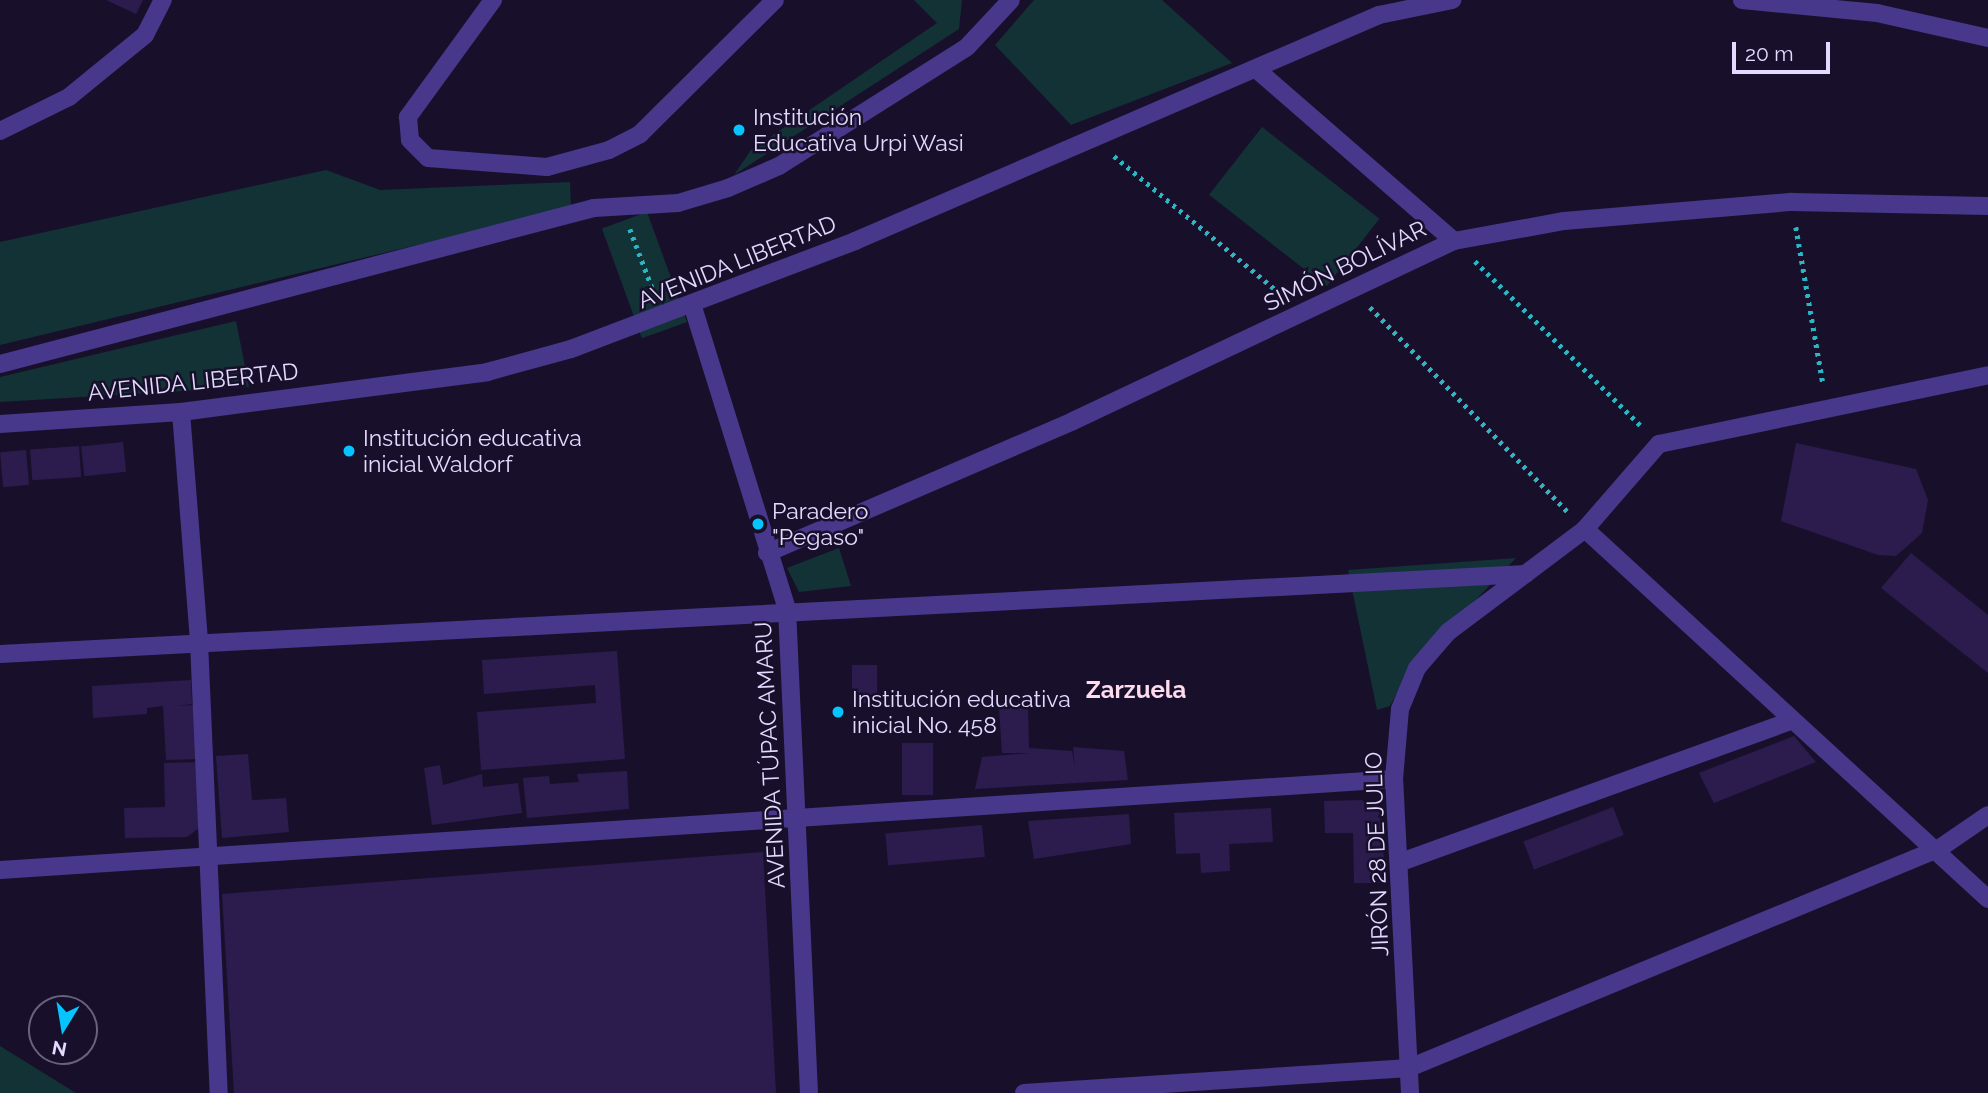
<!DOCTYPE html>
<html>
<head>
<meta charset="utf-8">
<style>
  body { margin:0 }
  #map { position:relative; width:1988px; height:1093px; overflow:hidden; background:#18102b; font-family:Raleway,sans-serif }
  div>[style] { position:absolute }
  .green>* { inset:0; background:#123236; transform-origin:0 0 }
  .building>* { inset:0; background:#2c1b4d; transform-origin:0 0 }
  .path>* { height:4.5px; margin-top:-2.25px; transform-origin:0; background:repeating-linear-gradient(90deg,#2ab7c3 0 3.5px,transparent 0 8.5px) }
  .minor>* { height:18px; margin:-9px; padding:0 9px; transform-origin:9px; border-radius:9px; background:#47388c }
  .dots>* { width:19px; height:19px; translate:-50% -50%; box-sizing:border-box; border:4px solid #18102b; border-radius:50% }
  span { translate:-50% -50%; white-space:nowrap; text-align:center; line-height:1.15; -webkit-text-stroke:5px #18102b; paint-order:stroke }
  .poi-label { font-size:23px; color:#e3daff }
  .left { translate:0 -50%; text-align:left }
  .street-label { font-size:23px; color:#e3daff }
  .neighbourhood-label { font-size:24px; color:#ffdced; font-weight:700 }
  .north { position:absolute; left:28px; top:995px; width:70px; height:70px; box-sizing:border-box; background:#18102b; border:2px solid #696180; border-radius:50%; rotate:191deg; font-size:19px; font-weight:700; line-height:28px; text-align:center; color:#e3daff }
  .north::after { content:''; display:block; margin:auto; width:24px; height:32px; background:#06c4ff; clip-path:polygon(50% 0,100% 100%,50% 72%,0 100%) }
  .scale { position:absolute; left:1732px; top:42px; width:98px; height:32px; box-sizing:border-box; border:4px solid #e3daff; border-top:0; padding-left:9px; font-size:21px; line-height:24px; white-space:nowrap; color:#e3daff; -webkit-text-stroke:5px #18102b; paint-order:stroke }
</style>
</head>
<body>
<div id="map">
  <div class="green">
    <div style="clip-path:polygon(914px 0,962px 0,959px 29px,734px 175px,751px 150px,937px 23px)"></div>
    <div style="clip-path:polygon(1034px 0,1162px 0,1232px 63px,1071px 125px,995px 45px)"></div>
    <div style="left:1262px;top:127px;width:149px;height:86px;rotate:38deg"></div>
    <div style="clip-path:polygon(326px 170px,380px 190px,570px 182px,571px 208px,0 345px,0 242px)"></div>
    <div style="left:647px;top:212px;width:117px;height:48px;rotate:70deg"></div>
    <div style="clip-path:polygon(236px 321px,249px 387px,0 402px,0 377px)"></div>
    <div style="clip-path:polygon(839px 548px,851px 586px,799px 592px,787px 568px)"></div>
    <div style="clip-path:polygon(1516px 558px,1411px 667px,1390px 706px,1377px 710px,1348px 570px)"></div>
    <div style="clip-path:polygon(0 1046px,76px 1093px,0 1093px)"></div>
  </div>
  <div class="building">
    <div style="clip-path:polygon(106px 0,143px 0,136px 14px)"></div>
    <div style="left:123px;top:442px;width:30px;height:42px;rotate:84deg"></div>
    <div style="clip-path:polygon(1796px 443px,1916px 469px,1928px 500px,1922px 533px,1896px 556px,1878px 555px,1781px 521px)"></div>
    <div style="left:79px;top:446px;width:31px;height:49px;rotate:86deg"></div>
    <div style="left:26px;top:450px;width:35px;height:26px;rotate:85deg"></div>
    <div style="clip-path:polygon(1911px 553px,1988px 615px,1988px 673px,1881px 588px)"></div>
    <div style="clip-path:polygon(617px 651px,625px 759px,481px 770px,477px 712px,596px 703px,595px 685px,484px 694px,482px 660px)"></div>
    <div style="left:852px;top:665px;width:25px;height:38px"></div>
    <div style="clip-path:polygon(191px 680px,192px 704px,176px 706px,195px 705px,198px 759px,166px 760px,163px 706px,147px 708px,147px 714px,93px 718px,92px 686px)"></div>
    <div style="clip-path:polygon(999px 708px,1028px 708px,1029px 748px,1072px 751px,1075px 768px,1073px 747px,1124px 751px,1128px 780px,975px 789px,982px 757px,1030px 753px,1002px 753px)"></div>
    <div style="clip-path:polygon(1794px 736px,1816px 762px,1714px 803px,1699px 773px)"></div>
    <div style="left:902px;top:743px;width:31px;height:52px"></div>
    <div style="clip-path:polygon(248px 754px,252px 800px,286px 798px,289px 832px,222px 838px,216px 756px)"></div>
    <div style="clip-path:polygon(201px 762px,203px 825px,187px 837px,125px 838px,124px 808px,165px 807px,164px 763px)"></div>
    <div style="clip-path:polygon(440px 765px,443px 785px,482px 774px,483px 787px,518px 783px,522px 813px,432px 825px,424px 768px)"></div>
    <div style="clip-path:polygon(627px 771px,629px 809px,527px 818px,523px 778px,549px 776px,550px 784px,579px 782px,577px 774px)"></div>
    <div style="clip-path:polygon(1362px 800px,1380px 813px,1386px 883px,1354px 883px,1353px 833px,1325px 833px,1324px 801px)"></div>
    <div style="left:1613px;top:807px;width:30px;height:96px;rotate:69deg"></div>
    <div style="clip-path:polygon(1271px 808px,1273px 842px,1229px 844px,1230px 871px,1201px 873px,1200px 853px,1176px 854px,1174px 813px)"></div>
    <div style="clip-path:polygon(1129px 814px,1131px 844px,1034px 859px,1028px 821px)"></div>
    <div style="left:982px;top:825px;width:32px;height:97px;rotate:85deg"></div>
    <div style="clip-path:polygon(763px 852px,776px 1093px,234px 1093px,222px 894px)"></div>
  </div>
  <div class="path">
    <div style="left:1114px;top:156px;width:218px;rotate:39.6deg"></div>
    <div style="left:1796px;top:227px;width:159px;rotate:80.2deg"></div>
    <div style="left:630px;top:229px;width:68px;rotate:69.4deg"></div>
    <div style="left:1475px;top:261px;width:235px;rotate:44.8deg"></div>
    <div style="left:1370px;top:307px;width:285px;rotate:46deg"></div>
  </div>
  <div class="minor">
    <div style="left:493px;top:0;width:145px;rotate:126deg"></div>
    <div style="left:408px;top:117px;width:23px;rotate:85deg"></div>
    <div style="left:410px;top:140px;width:25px;rotate:45deg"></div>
    <div style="left:428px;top:158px;width:119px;rotate:4.3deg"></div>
    <div style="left:547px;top:167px;width:64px;rotate:-15.3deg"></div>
    <div style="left:609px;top:150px;width:35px;rotate:-27deg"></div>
    <div style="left:640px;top:134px;width:190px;rotate:-44.8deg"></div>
    <div style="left:1742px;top:0;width:136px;rotate:5.5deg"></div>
    <div style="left:1877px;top:13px;width:114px;rotate:12.7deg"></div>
    <div style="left:1256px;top:69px;width:262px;rotate:41deg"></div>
    <div style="left:0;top:131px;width:77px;rotate:-26.2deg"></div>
    <div style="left:69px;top:97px;width:98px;rotate:-39.2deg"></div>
    <div style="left:145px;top:35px;width:39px;rotate:-63deg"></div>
    <div style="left:692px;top:304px;width:319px;rotate:72.7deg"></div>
    <div style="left:787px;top:609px;width:484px;rotate:87.4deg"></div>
    <div style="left:0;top:364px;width:614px;rotate:-14.72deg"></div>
    <div style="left:594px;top:208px;width:84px;rotate:-3.4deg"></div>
    <div style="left:678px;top:203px;width:52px;rotate:-16.7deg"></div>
    <div style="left:728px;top:188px;width:56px;rotate:-23.3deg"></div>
    <div style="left:779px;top:166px;width:222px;rotate:-32.3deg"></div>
    <div style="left:967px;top:47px;width:64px;rotate:-46.9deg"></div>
    <div style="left:181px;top:412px;width:231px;rotate:85.5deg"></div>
    <div style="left:199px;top:642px;width:451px;rotate:87.5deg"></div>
    <div style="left:0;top:424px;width:181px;rotate:-3.8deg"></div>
    <div style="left:181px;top:412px;width:309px;rotate:-7.4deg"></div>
    <div style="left:487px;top:372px;width:87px;rotate:-15.3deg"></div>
    <div style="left:571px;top:349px;width:304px;rotate:-20.8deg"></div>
    <div style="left:855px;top:241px;width:571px;rotate:-23.33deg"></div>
    <div style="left:1379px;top:15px;width:75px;rotate:-11.6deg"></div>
    <div style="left:1585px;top:529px;width:547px;rotate:42.56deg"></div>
    <div style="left:767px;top:553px;width:333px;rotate:-23.3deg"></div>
    <div style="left:1073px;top:421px;width:421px;rotate:-25.3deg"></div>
    <div style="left:1454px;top:241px;width:112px;rotate:-10.3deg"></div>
    <div style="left:1564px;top:221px;width:229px;rotate:-4.8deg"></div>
    <div style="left:1792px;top:202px;width:196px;rotate:1.2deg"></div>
    <div style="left:0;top:654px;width:1528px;rotate:-3deg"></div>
    <div style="left:1401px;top:862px;width:414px;rotate:-19.9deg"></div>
    <div style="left:0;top:870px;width:1397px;rotate:-3.73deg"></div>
    <div style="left:1024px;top:1093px;width:386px;rotate:-3.7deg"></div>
    <div style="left:1409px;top:1068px;width:575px;rotate:-22.5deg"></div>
    <div style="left:1940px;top:848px;width:58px;rotate:-34.5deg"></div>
    <div style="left:1410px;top:1093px;width:314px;rotate:-92.9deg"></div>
    <div style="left:1394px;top:779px;width:70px;rotate:-85.1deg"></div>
    <div style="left:1400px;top:709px;width:44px;rotate:-67.5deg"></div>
    <div style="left:1417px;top:668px;width:48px;rotate:-49.3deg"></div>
    <div style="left:1448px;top:632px;width:171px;rotate:-36.9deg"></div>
    <div style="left:1585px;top:529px;width:113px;rotate:-49deg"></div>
    <div style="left:1659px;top:444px;width:336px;rotate:-11.8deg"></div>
  </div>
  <div class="dots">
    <div style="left:739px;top:130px;background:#06c4ff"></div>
    <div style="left:349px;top:451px;background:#06c4ff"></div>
    <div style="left:758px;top:524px;background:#06c4ff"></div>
    <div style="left:838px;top:712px;background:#06c4ff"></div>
  </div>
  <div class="poi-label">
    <span class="left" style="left:753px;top:130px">Institución<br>Educativa Urpi Wasi</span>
    <span class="left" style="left:363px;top:451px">Institución educativa<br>inicial Waldorf</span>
    <span class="left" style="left:772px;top:524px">Paradero<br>"Pegaso"</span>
    <span class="left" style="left:852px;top:712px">Institución educativa<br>inicial No. 458</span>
  </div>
  <div class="street-label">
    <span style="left:737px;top:262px;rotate:-22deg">AVENIDA LIBERTAD</span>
    <span style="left:1345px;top:266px;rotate:-26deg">SIMÓN BOLÍVAR</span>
    <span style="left:193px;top:382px;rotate:-6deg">AVENIDA LIBERTAD</span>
    <span style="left:770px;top:755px;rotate:-93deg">AVENIDA TÚPAC AMARU</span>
    <span style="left:1377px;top:854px;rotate:-92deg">JIRÓN 28 DE JULIO</span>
  </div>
  <div class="neighbourhood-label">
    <span style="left:1136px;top:690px">Zarzuela</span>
  </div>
  <div class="north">N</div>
  <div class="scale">20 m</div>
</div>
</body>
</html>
